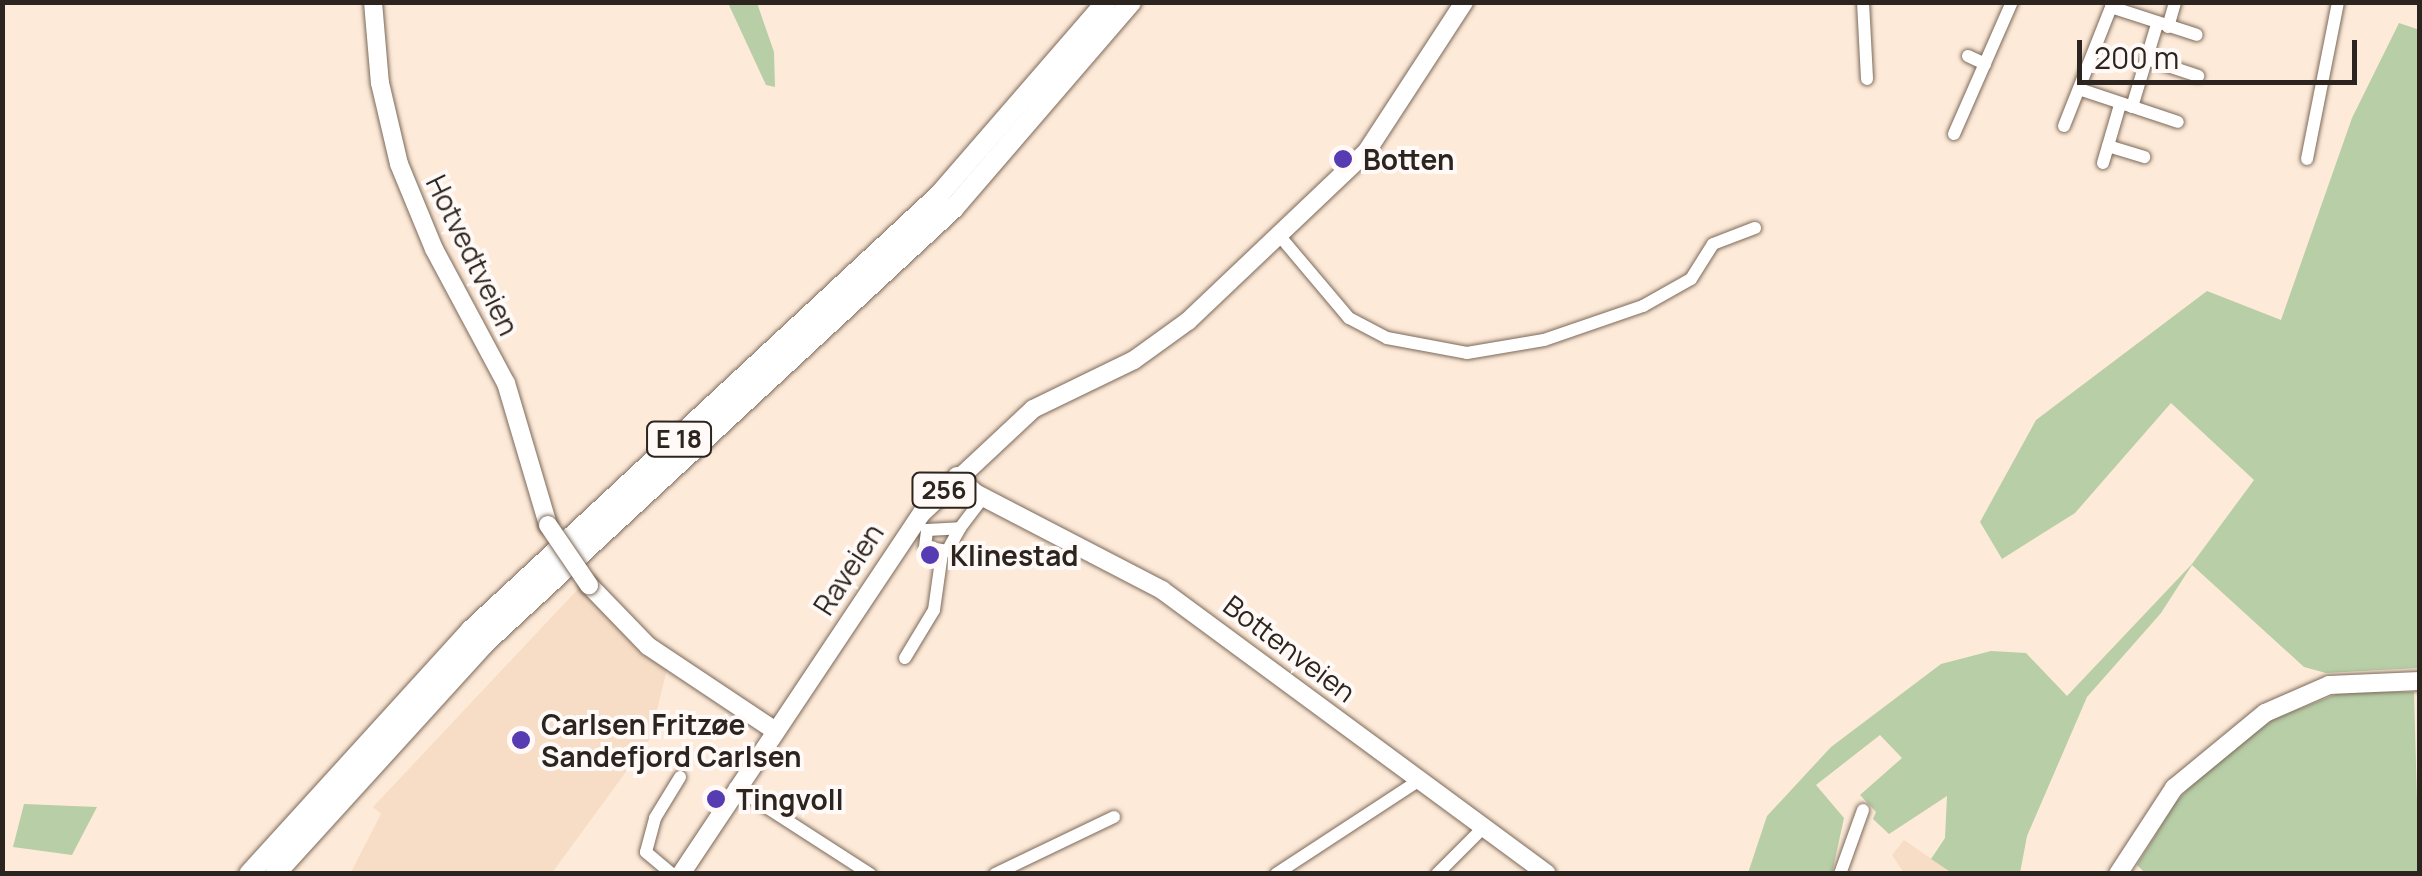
<!DOCTYPE html>
<html>
<head>
<meta charset="utf-8">
<style>
  body { margin:0 }
  #map { position:relative; width:2422px; height:876px; overflow:hidden; background:#feead8; font-family:Manrope,sans-serif }
  div>[style] { position:absolute }
  .built>* { inset:0; background:#f7ddc6 }
  .green>* { inset:0; background:#b7cea7 }
  .roads { filter:drop-shadow(0 0 2px #7b695a) drop-shadow(0 0 2px #7b695a) }
  .minor>* { height:12px; margin:-6px; padding:0 6px; transform-origin:6px; border-radius:6px; background:#fff }
  .major>* { height:18px; margin:-9px; padding:0 9px; transform-origin:9px; border-radius:9px; background:#fff }
  .highway>* { height:20px; margin:-10px; padding:0 10px; transform-origin:10px; border-radius:10px; background:#fff }
  .bridges { filter:drop-shadow(0 0 2px #7b695a) drop-shadow(0 0 2px #7b695a) }
  .major-bridge>* { height:18px; margin:-9px; padding:0 9px; transform-origin:9px; border-radius:9px; background:#fff }
  .dots>* { width:28px; height:28px; translate:-50% -50%; box-sizing:border-box; border:5px solid #fffaf7; border-radius:50% }
  span { translate:-50% -50%; white-space:nowrap; text-align:center; line-height:1.15; -webkit-text-stroke:8px #fffaf7; paint-order:stroke }
  .shield-label span { padding:2px 8px; background:#fffaf7; border:2px solid; border-radius:8px; -webkit-text-stroke-width:0 }
  .shield-label { font-size:25px; color:#2c241e; font-weight:700 }
  .poi-label { font-size:28px; color:#2c241e; font-weight:700 }
  .left { translate:0 -50%; text-align:left }
  .street-label { font-size:28px; color:#2c241e }
  .frame { position:absolute; inset:0; border:5px solid #2c241e; pointer-events:none }
  .scale { position:absolute; left:2077px; top:40px; width:280px; height:45px; box-sizing:border-box; border:5px solid #2c241e; border-top:0; padding-left:12px; font-size:30px; line-height:35px; white-space:nowrap; color:#2c241e; -webkit-text-stroke:8px #fffaf7; paint-order:stroke }
</style>
</head>
<body>
<div id="map">
  <div class="built">
    <div style="clip-path:polygon(579px 588px,667px 669px,650px 739px,552px 873px,350px 874px,381px 814px,373px 807px)"></div>
    <div style="clip-path:polygon(1904px 840px,1952px 873px,1904px 873px,1892px 855px)"></div>
  </div>
  <div class="green">
    <div style="clip-path:polygon(728px 3px,757px 3px,774px 52px,775px 87px,766px 85px)"></div>
    <div style="clip-path:polygon(2399px 23px,2420px 30px,2419px 668px,2326px 673px,2304px 667px,2192px 565px,2161px 613px,2087px 697px,2027px 836px,2020px 873px,1952px 873px,1931px 859px,1945px 838px,1947px 796px,1889px 834px,1873px 819px,1876px 812px,1860px 795px,1902px 758px,1880px 735px,1816px 785px,1844px 818px,1832px 873px,1748px 873px,1767px 816px,1831px 747px,1941px 664px,1991px 651px,2026px 653px,2067px 696px,2192px 564px,2254px 480px,2171px 403px,2075px 513px,2002px 559px,1980px 522px,2036px 420px,2207px 291px,2281px 320px,2352px 118px)"></div>
    <div style="clip-path:polygon(2342px 692px,2414px 692px,2419px 873px,2146px 874px,2137px 865px,2176px 802px,2209px 766px,2274px 719px)"></div>
    <div style="clip-path:polygon(24px 804px,97px 807px,72px 855px,13px 847px)"></div>
  </div>
  <div class="roads">
    <div class="minor">
      <div style="left:1863px;top:2px;width:77px;rotate:87deg"></div>
      <div style="left:2111px;top:7px;width:90px;rotate:18deg"></div>
      <div style="left:2168px;top:27px;width:26px;rotate:-74deg"></div>
      <div style="left:1968px;top:56px;width:19px;rotate:25deg"></div>
      <div style="left:2147px;top:59px;width:54px;rotate:18.4deg"></div>
      <div style="left:2079px;top:89px;width:104px;rotate:18.4deg"></div>
      <div style="left:2132px;top:107px;width:87px;rotate:-73.2deg"></div>
      <div style="left:2064px;top:126px;width:133px;rotate:-68.4deg"></div>
      <div style="left:1954px;top:134px;width:144px;rotate:-66.3deg"></div>
      <div style="left:2108px;top:146px;width:38px;rotate:17deg"></div>
      <div style="left:2307px;top:159px;width:160px;rotate:-78.8deg"></div>
      <div style="left:2103px;top:163px;width:60px;rotate:-73.7deg"></div>
      <div style="left:1278px;top:234px;width:110px;rotate:49.8deg"></div>
      <div style="left:1349px;top:318px;width:43px;rotate:27.8deg"></div>
      <div style="left:1387px;top:338px;width:81px;rotate:10.6deg"></div>
      <div style="left:1467px;top:353px;width:78px;rotate:-9.6deg"></div>
      <div style="left:1544px;top:340px;width:105px;rotate:-19deg"></div>
      <div style="left:1643px;top:306px;width:55px;rotate:-29.4deg"></div>
      <div style="left:1691px;top:279px;width:41px;rotate:-57.8deg"></div>
      <div style="left:1713px;top:244px;width:45px;rotate:-20.9deg"></div>
      <div style="left:960px;top:528px;width:26px;rotate:119deg"></div>
      <div style="left:947px;top:551px;width:22px;rotate:-170deg"></div>
      <div style="left:925px;top:547px;width:17px;rotate:-83deg"></div>
      <div style="left:927px;top:530px;width:33px;rotate:-3deg"></div>
      <div style="left:960px;top:528px;width:39px;rotate:-53deg"></div>
      <div style="left:905px;top:658px;width:56px;rotate:-58.9deg"></div>
      <div style="left:934px;top:610px;width:58px;rotate:-82deg"></div>
      <div style="left:735px;top:787px;width:161px;rotate:32.8deg"></div>
      <div style="left:672px;top:874px;width:34px;rotate:-140deg"></div>
      <div style="left:646px;top:852px;width:35px;rotate:-75deg"></div>
      <div style="left:655px;top:818px;width:48px;rotate:-58.6deg"></div>
      <div style="left:995px;top:874px;width:132px;rotate:-25.6deg"></div>
      <div style="left:1276px;top:874px;width:173px;rotate:-33.2deg"></div>
      <div style="left:1437px;top:874px;width:66px;rotate:-45deg"></div>
      <div style="left:1840px;top:874px;width:68px;rotate:-70.2deg"></div>
    </div>
    <div class="major">
      <div style="left:373px;top:2px;width:81px;rotate:85.1deg"></div>
      <div style="left:380px;top:83px;width:83px;rotate:76.8deg"></div>
      <div style="left:399px;top:164px;width:92px;rotate:67.6deg"></div>
      <div style="left:434px;top:249px;width:152px;rotate:61.8deg"></div>
      <div style="left:506px;top:383px;width:148px;rotate:73.5deg"></div>
      <div style="left:957px;top:476px;width:25px;rotate:43deg"></div>
      <div style="left:975px;top:493px;width:211px;rotate:27.4deg"></div>
      <div style="left:1162px;top:590px;width:478px;rotate:36.4deg"></div>
      <div style="left:589px;top:585px;width:85px;rotate:46deg"></div>
      <div style="left:648px;top:646px;width:151px;rotate:33.7deg"></div>
      <div style="left:681px;top:874px;width:434px;rotate:-56.3deg"></div>
      <div style="left:922px;top:513px;width:152px;rotate:-43.1deg"></div>
      <div style="left:1033px;top:409px;width:112px;rotate:-25.9deg"></div>
      <div style="left:1134px;top:360px;width:67px;rotate:-35.8deg"></div>
      <div style="left:1188px;top:321px;width:247px;rotate:-43.5deg"></div>
      <div style="left:1367px;top:151px;width:178px;rotate:-56.9deg"></div>
      <div style="left:2118px;top:874px;width:103px;rotate:-56.9deg"></div>
      <div style="left:2174px;top:788px;width:118px;rotate:-39.5deg"></div>
      <div style="left:2265px;top:713px;width:70px;rotate:-23.6deg"></div>
      <div style="left:2329px;top:685px;width:91px;rotate:-2.5deg"></div>
    </div>
    <div class="highway">
      <div style="left:249px;top:874px;width:330px;rotate:-47.7deg"></div>
      <div style="left:471px;top:630px;width:639px;rotate:-42.91deg"></div>
      <div style="left:939px;top:195px;width:255px;rotate:-49.1deg"></div>
      <div style="left:275px;top:874px;width:311px;rotate:-47.7deg"></div>
      <div style="left:484px;top:644px;width:641px;rotate:-42.85deg"></div>
      <div style="left:954px;top:208px;width:272px;rotate:-49.3deg"></div>
    </div>
  </div>
  <div class="bridges">
    <div class="major-bridge">
      <div style="left:548px;top:525px;width:73px;rotate:55.7deg"></div>
    </div>
  </div>
  <div class="dots">
    <div style="left:1343px;top:159px;background:#563bb3"></div>
    <div style="left:930px;top:555px;background:#563bb3"></div>
    <div style="left:521px;top:740px;background:#563bb3"></div>
    <div style="left:716px;top:799px;background:#563bb3"></div>
  </div>
  <div class="shield-label">
    <span style="left:679px;top:439px">E 18</span>
    <span style="left:944px;top:490px">256</span>
  </div>
  <div class="poi-label">
    <span class="left" style="left:1363px;top:159px">Botten</span>
    <span class="left" style="left:950px;top:555px">Klinestad</span>
    <span class="left" style="left:541px;top:740px">Carlsen Fritzøe<br>Sandefjord Carlsen</span>
    <span class="left" style="left:736px;top:799px">Tingvoll</span>
  </div>
  <div class="street-label">
    <span style="left:473px;top:255px;rotate:64deg">Hotvedtveien</span>
    <span style="left:848px;top:569px;rotate:-57deg">Raveien</span>
    <span style="left:1290px;top:648px;rotate:37deg">Bottenveien</span>
  </div>
  <div class="frame"></div>
  <div class="scale">200 m</div>
</div>
</body>
</html>
